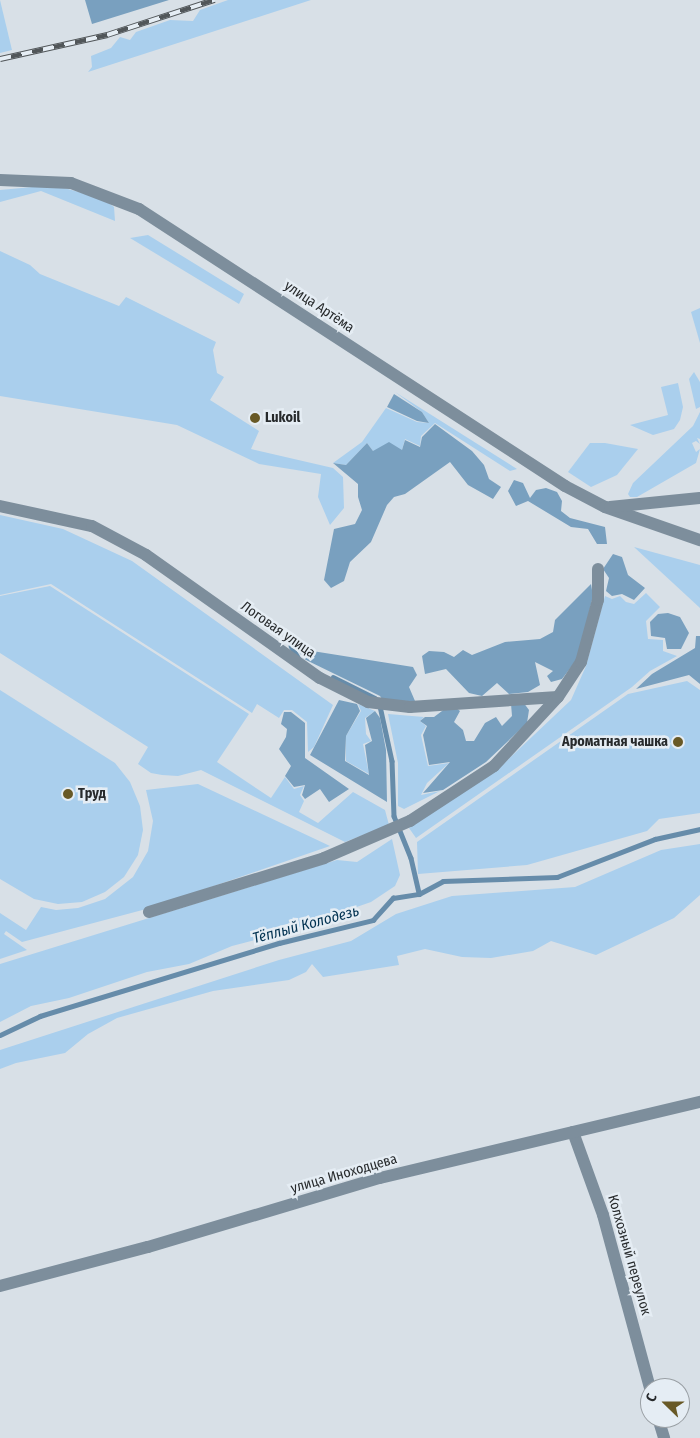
<!DOCTYPE html>
<html>
<head>
<meta charset="utf-8">
<style>
  body { margin:0 }
  #map { position:relative; width:700px; height:1438px; overflow:hidden; background:#d8e0e7; font-family:"Fira Sans Condensed",sans-serif }
  div>[style] { position:absolute }
  .green>* { inset:0; background:#aacfed }
  .forest>* { inset:0; background:#79a0bf }
  .stream>* { height:4.5px; margin:-2.25px; padding:0 2.25px; transform-origin:2.25px; border-radius:2.25px; background:#668caa }
  .minor>* { height:12px; margin:-6px; padding:0 6px; transform-origin:6px; border-radius:6px; background:#7d8e9c }
  .rail>* { height:5.5px; margin-top:-2.75px; transform-origin:0; background:repeating-linear-gradient(90deg,#e5edf4 0 11px,#515659 0 22px); box-sizing:border-box; border-block:1px solid #515659 }
  .dots>* { width:14px; height:14px; translate:-50% -50%; box-sizing:border-box; border:2px solid #e5edf4; border-radius:50% }
  span { translate:-50% -50%; white-space:nowrap; text-align:center; line-height:1.15; -webkit-text-stroke:5px #e5edf4; paint-order:stroke }
  .street-label { font-size:14px; color:#272a2c }
  .poi-label { font-size:14px; color:#272a2c; font-weight:700 }
  .left { translate:0 -50%; text-align:left }
  .right { translate:-100% -50%; text-align:right }
  .water-label { font-size:15px; color:#003150; font-style:italic }
  .north { position:absolute; left:640px; top:1378px; width:50px; height:50px; box-sizing:border-box; background:#e5edf4; border:1px solid #999fa4; border-radius:50%; rotate:292deg; font-size:14px; font-weight:700; line-height:20px; text-align:center; color:#272a2c }
  .north::after { content:''; display:block; margin:auto; width:18px; height:22px; background:#685926; clip-path:polygon(50% 0,100% 100%,50% 72%,0 100%) }
</style>
</head>
<body>
<div id="map">
  <div class="green">
    <div style="clip-path:polygon(0 0,12px 50px,0 53px)"></div>
    <div style="clip-path:polygon(228px 0,311px 0,88px 72px,92px 67px,91px 56px,111px 48px,120px 37px,130px 40px,136px 32px,170px 20px,193px 21px,200px 10px)"></div>
    <div style="clip-path:polygon(54px 185px,103px 199px,114px 207px,115px 221px,41px 191px,0 202px,0 190px)"></div>
    <div style="clip-path:polygon(148px 235px,244px 294px,239px 304px,130px 238px)"></div>
    <div style="clip-path:polygon(0 251px,30px 265px,40px 274px,119px 306px,126px 297px,216px 342px,213px 350px,217px 373px,224px 377px,210px 400px,259px 431px,251px 449px,333px 468px,343px 477px,344px 508px,330px 525px,318px 497px,321px 474px,259px 464px,177px 425px,0 396px)"></div>
    <div style="clip-path:polygon(700px 308px,700px 343px,691px 312px)"></div>
    <div style="clip-path:polygon(694px 372px,700px 382px,700px 407px,696px 409px,689px 379px)"></div>
    <div style="clip-path:polygon(678px 383px,683px 407px,680px 420px,674px 429px,653px 435px,630px 425px,668px 415px,661px 387px)"></div>
    <div style="clip-path:polygon(395px 392px,517px 469px,510px 471px,435px 423px,421px 436px,420px 446px,405px 439px,402px 450px,373px 451px,367px 443px,346px 465px,333px 463px,362px 442px,386px 408px,417px 422px,429px 423px,422px 412px)"></div>
    <div style="clip-path:polygon(700px 412px,700px 439px,697px 438px,700px 444px,696px 441px,692px 443px,696px 452px,700px 449px,696px 463px,637px 497px,630px 497px,628px 494px,633px 483px,693px 426px)"></div>
    <div style="clip-path:polygon(590px 443px,605px 443px,638px 449px,617px 475px,591px 487px,568px 472px)"></div>
    <div style="clip-path:polygon(0 515px,63px 529px,132px 561px,333px 705px,314px 747px,308px 752px,307px 722px,292px 710px,284px 710px,279px 718px,257px 704px,252px 713px,51px 584px,0 595px)"></div>
    <div style="clip-path:polygon(634px 547px,700px 565px,700px 608px)"></div>
    <div style="clip-path:polygon(50px 586px,249px 714px,217px 762px,271px 798px,285px 777px,294px 789px,304px 786px,300px 795px,304px 801px,299px 812px,318px 823px,353px 792px,385px 810px,389px 825px,345px 842px,201px 770px,178px 776px,162px 775px,151px 773px,138px 764px,148px 747px,0 653px,0 596px)"></div>
    <div style="clip-path:polygon(646px 593px,660px 607px,646px 621px,648px 639px,663px 640px,663px 651px,677px 656px,650px 671px,632px 687px,416px 838px,409px 828px,498px 769px,571px 700px,586px 666px,605px 596px,612px 599px,620px 596px,626px 602px,634px 604px)"></div>
    <div style="clip-path:polygon(687px 681px,700px 690px,700px 813px,659px 819px,647px 831px,527px 865px,418px 874px,417px 842px,628px 694px)"></div>
    <div style="clip-path:polygon(0 690px,115px 763px,130px 782px,140px 806px,143px 830px,138px 855px,124px 877px,105px 892px,82px 902px,58px 904px,34px 899px,0 879px)"></div>
    <div style="clip-path:polygon(358px 704px,375px 711px,365px 718px,366px 734px,371px 741px,363px 744px,369px 774px,346px 761px,346px 736px,361px 711px)"></div>
    <div style="clip-path:polygon(388px 714px,424px 717px,420px 721px,426px 726px,421px 735px,428px 766px,449px 763px,427px 783px,421px 795px,440px 791px,404px 809px,398px 806px,398px 763px)"></div>
    <div style="clip-path:polygon(198px 784px,330px 846px,150px 908px,22px 942px,6px 931px,4px 934px,27px 950px,0 959px,0 913px,26px 930px,41px 907px,56px 910px,78px 908px,105px 899px,133px 877px,148px 851px,153px 821px,146px 790px)"></div>
    <div style="clip-path:polygon(392px 839px,400px 875px,395px 886px,371px 902px,282px 933px,232px 946px,189px 964px,147px 972px,69px 998px,31px 1006px,0 1022px,0 964px,337px 860px,357px 862px)"></div>
    <div style="clip-path:polygon(700px 844px,700px 895px,674px 918px,596px 955px,551px 941px,533px 951px,491px 958px,462px 957px,425px 949px,397px 956px,399px 965px,323px 977px,312px 964px,306px 972px,289px 980px,213px 991px,117px 1018px,88px 1034px,65px 1053px,16px 1063px,0 1069px,0 1050px,279px 960px,351px 941px,396px 914px,452px 896px,575px 887px,661px 850px)"></div>
  </div>
  <div class="forest">
    <div style="clip-path:polygon(85px 0,169px 0,92px 24px)"></div>
    <div style="clip-path:polygon(394px 394px,422px 412px,429px 423px,417px 421px,387px 407px)"></div>
    <div style="clip-path:polygon(435px 424px,472px 451px,484px 465px,489px 479px,501px 487px,493px 499px,468px 485px,450px 462px,405px 494px,394px 497px,387px 505px,371px 542px,350px 562px,344px 581px,331px 588px,324px 580px,334px 529px,355px 524px,362px 510px,358px 497px,358px 484px,333px 463px,346px 465px,367px 443px,373px 451px,389px 442px,402px 450px,405px 440px,420px 447px,422px 437px)"></div>
    <div style="clip-path:polygon(514px 480px,523px 483px,530px 498px,536px 490px,546px 488px,557px 492px,562px 501px,561px 511px,570px 518px,605px 527px,607px 544px,597px 544px,588px 529px,571px 527px,528px 501px,516px 506px,508px 491px)"></div>
    <div style="clip-path:polygon(613px 554px,622px 557px,628px 575px,645px 588px,634px 600px,622px 594px,612px 596px,606px 591px,609px 578px,603px 569px)"></div>
    <div style="clip-path:polygon(591px 584px,593px 596px,578px 658px,562px 679px,551px 682px,547px 676px,553px 671px,535px 662px,540px 685px,528px 692px,509px 694px,497px 683px,482px 696px,469px 693px,446px 669px,425px 674px,422px 656px,429px 651px,444px 652px,454px 657px,463px 650px,472px 655px,505px 642px,540px 639px,553px 632px,555px 620px)"></div>
    <div style="clip-path:polygon(668px 613px,680px 617px,689px 633px,681px 649px,667px 649px,665px 638px,651px 636px,650px 622px,658px 614px)"></div>
    <div style="clip-path:polygon(696px 636px,700px 636px,700px 684px,689px 675px,636px 689px,652px 674px,695px 648px)"></div>
    <div style="clip-path:polygon(296px 642px,306px 650px,413px 667px,417px 675px,409px 687px,415px 701px,384px 702px,380px 696px,304px 659px,294px 644px)"></div>
    <div style="clip-path:polygon(339px 700px,357px 704px,360px 711px,346px 736px,345px 761px,369px 775px,365px 745px,372px 741px,366px 718px,375px 711px,380px 718px,386px 750px,387px 802px,310px 755px)"></div>
    <div style="clip-path:polygon(523px 702px,529px 710px,527px 723px,486px 762px,443px 790px,423px 793px,450px 762px,429px 765px,423px 735px,427px 726px,420px 721px,425px 717px,434px 717px,446px 708px,456px 708px,460px 711px,454px 722px,463px 730px,466px 741px,474px 741px,485px 723px,496px 717px,502px 726px,512px 716px,511px 704px)"></div>
    <div style="clip-path:polygon(284px 712px,291px 712px,305px 723px,305px 758px,349px 789px,329px 802px,320px 789px,305px 799px,302px 795px,305px 785px,294px 787px,285px 776px,291px 766px,279px 749px,286px 737px,287px 729px,281px 724px)"></div>
  </div>
  <div class="stream">
    <div style="left:291px;top:646px;width:13px;rotate:58deg"></div>
    <div style="left:333px;top:677px;width:47px;rotate:26.6deg"></div>
    <div style="left:380px;top:706px;width:56px;rotate:77.7deg"></div>
    <div style="left:392px;top:761px;width:55px;rotate:87.9deg"></div>
    <div style="left:394px;top:816px;width:45px;rotate:68deg"></div>
    <div style="left:411px;top:858px;width:37px;rotate:77deg"></div>
    <div style="left:0;top:1035px;width:44px;rotate:-25.4deg"></div>
    <div style="left:40px;top:1016px;width:250px;rotate:-17deg"></div>
    <div style="left:279px;top:943px;width:97px;rotate:-13.7deg"></div>
    <div style="left:373px;top:920px;width:30px;rotate:-48deg"></div>
    <div style="left:393px;top:898px;width:26px;rotate:-9deg"></div>
    <div style="left:419px;top:894px;width:27px;rotate:-28deg"></div>
    <div style="left:443px;top:881px;width:114px;rotate:-2deg"></div>
    <div style="left:557px;top:877px;width:105px;rotate:-21.2deg"></div>
    <div style="left:655px;top:839px;width:46px;rotate:-12.5deg"></div>
  </div>
  <div class="minor">
    <div style="left:0;top:180px;width:71px;rotate:2.4deg"></div>
    <div style="left:71px;top:183px;width:73px;rotate:20.9deg"></div>
    <div style="left:139px;top:209px;width:508px;rotate:33.03deg"></div>
    <div style="left:565px;top:486px;width:45px;rotate:27.7deg"></div>
    <div style="left:605px;top:507px;width:101px;rotate:19.2deg"></div>
    <div style="left:0;top:506px;width:94px;rotate:12.3deg"></div>
    <div style="left:92px;top:526px;width:61px;rotate:28.2deg"></div>
    <div style="left:146px;top:555px;width:213px;rotate:35.3deg"></div>
    <div style="left:320px;top:678px;width:54px;rotate:26.6deg"></div>
    <div style="left:368px;top:702px;width:42px;rotate:6.8deg"></div>
    <div style="left:410px;top:707px;width:148px;rotate:-3.9deg"></div>
    <div style="left:610px;top:507px;width:90px;rotate:-5.7deg"></div>
    <div style="left:149px;top:912px;width:183px;rotate:-17.1deg"></div>
    <div style="left:324px;top:858px;width:94px;rotate:-23.3deg"></div>
    <div style="left:410px;top:821px;width:100px;rotate:-33.2deg"></div>
    <div style="left:494px;top:766px;width:94px;rotate:-47.2deg"></div>
    <div style="left:558px;top:697px;width:42px;rotate:-56.7deg"></div>
    <div style="left:581px;top:662px;width:64px;rotate:-74.7deg"></div>
    <div style="left:598px;top:600px;width:31px;rotate:-90deg"></div>
    <div style="left:573px;top:1132px;width:88px;rotate:70.1deg"></div>
    <div style="left:603px;top:1215px;width:179px;rotate:74.8deg"></div>
    <div style="left:0;top:1286px;width:153px;rotate:-14.8deg"></div>
    <div style="left:148px;top:1247px;width:242px;rotate:-16.6deg"></div>
    <div style="left:380px;top:1178px;width:329px;rotate:-13.4deg"></div>
    <div style="left:658px;top:1418px;width:21px;rotate:73deg"></div>
  </div>
  <div class="rail">
    <div style="left:0;top:59px;width:110px;rotate:-12.6deg"></div>
    <div style="left:107px;top:35px;width:113px;rotate:-18.1deg"></div>
  </div>
  <div class="dots">
    <div style="left:255px;top:418px;background:#685926"></div>
    <div style="left:678px;top:742px;background:#685926"></div>
    <div style="left:68px;top:794px;background:#685926"></div>
  </div>
  <div class="street-label">
    <span style="left:319px;top:307px;rotate:34deg">улица Артёма</span>
    <span style="left:278px;top:630px;rotate:35deg">Логовая улица</span>
    <span style="left:344px;top:1174px;rotate:-16deg">улица Иноходцева</span>
    <span style="left:629px;top:1255px;rotate:74deg">Колхозный переулок</span>
  </div>
  <div class="poi-label">
    <span class="left" style="left:265px;top:418px">Lukoil</span>
    <span class="right" style="left:668px;top:742px">Ароматная чашка</span>
    <span class="left" style="left:78px;top:794px">Труд</span>
  </div>
  <div class="water-label">
    <span style="left:306px;top:925px;rotate:-15deg">Тёплый Колодезь</span>
  </div>
  <div class="north">С</div>
</div>
</body>
</html>
